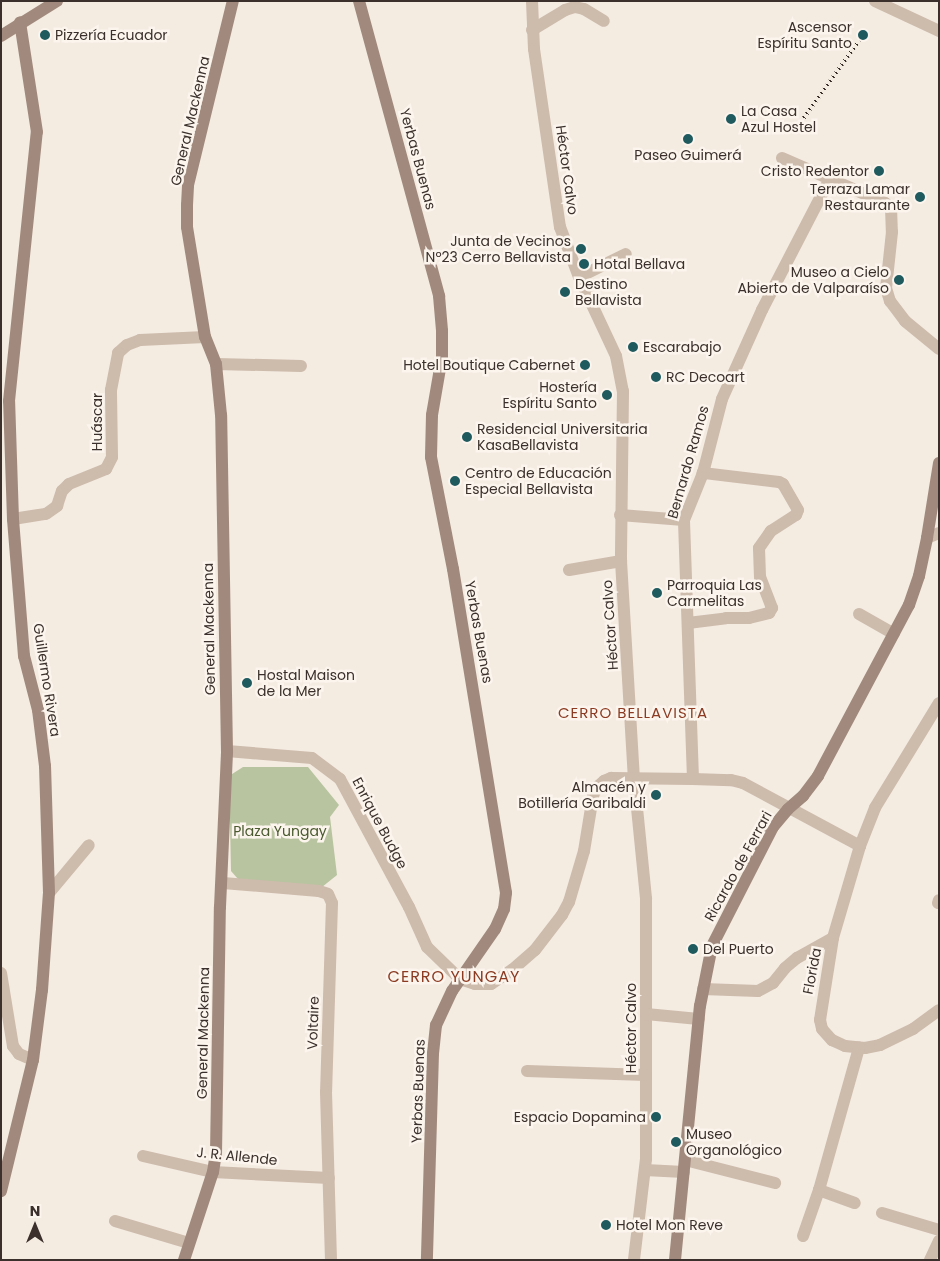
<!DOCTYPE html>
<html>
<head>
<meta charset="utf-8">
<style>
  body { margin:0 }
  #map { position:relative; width:940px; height:1261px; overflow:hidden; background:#f4ebe1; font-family:Poppins,sans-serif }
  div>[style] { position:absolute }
  .green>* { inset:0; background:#b8c4a0 }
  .street>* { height:12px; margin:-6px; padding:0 6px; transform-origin:6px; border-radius:6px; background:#cdbbac }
  .secondary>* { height:12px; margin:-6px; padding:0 6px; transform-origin:6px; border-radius:6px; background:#a18a7d }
  .rail>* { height:4px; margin-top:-2px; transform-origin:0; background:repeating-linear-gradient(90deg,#3b302b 0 1px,transparent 0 5px) }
  .dots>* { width:14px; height:14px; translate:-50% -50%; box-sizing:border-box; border:2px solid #fbf5ee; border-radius:50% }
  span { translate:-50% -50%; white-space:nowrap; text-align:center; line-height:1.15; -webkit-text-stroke:5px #fbf5ee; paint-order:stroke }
  .poi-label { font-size:14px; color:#3b302b }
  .right { translate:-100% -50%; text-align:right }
  .left { translate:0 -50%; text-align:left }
  .street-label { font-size:14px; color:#3b302b }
  .park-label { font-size:14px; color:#4a5a2e }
  .neighbourhood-label { font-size:15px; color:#8c3b22; letter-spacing:1px }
  .quarter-label { font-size:16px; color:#8c3b22; letter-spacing:1px }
  .frame { position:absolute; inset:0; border:2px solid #3b302b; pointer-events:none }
  .north { position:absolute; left:10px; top:1201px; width:50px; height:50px; -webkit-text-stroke:4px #fbf5ee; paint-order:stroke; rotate:0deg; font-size:14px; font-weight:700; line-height:20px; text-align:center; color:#3b302b }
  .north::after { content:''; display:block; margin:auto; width:18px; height:22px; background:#3b302b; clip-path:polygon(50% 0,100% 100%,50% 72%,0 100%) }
</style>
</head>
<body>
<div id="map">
  <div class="green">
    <div style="clip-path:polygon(243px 767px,308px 767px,339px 805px,330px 817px,337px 875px,322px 887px,238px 879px,231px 871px,229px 776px)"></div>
  </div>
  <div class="street">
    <div style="left:532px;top:1px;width:48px;rotate:87.6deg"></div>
    <div style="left:534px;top:49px;width:180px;rotate:81.7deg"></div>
    <div style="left:560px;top:227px;width:53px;rotate:69.2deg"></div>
    <div style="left:579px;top:277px;width:87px;rotate:64.9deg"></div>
    <div style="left:616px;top:356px;width:36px;rotate:79deg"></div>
    <div style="left:623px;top:391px;width:170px;rotate:90.7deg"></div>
    <div style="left:621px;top:561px;width:217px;rotate:86.6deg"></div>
    <div style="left:634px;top:778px;width:122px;rotate:84.3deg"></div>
    <div style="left:646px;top:899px;width:260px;rotate:90deg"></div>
    <div style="left:646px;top:1159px;width:102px;rotate:96.8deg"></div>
    <div style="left:875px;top:1px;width:71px;rotate:25.1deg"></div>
    <div style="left:532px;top:30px;width:39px;rotate:-31deg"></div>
    <div style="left:565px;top:10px;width:10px;rotate:-17deg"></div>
    <div style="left:575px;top:7px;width:9px;rotate:13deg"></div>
    <div style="left:584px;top:9px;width:23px;rotate:31deg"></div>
    <div style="left:782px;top:158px;width:112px;rotate:23.6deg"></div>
    <div style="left:885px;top:203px;width:7px;rotate:34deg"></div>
    <div style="left:891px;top:207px;width:25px;rotate:88deg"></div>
    <div style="left:892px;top:232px;width:56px;rotate:96.1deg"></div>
    <div style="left:886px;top:288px;width:14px;rotate:73deg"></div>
    <div style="left:890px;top:301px;width:25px;rotate:53deg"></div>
    <div style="left:905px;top:321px;width:44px;rotate:39.5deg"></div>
    <div style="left:579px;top:277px;width:52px;rotate:-26.1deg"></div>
    <div style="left:216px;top:364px;width:85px;rotate:1.3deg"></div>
    <div style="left:620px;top:515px;width:64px;rotate:4.5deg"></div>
    <div style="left:13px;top:519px;width:33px;rotate:-9deg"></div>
    <div style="left:46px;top:514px;width:14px;rotate:-36deg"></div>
    <div style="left:57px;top:506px;width:16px;rotate:-72deg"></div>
    <div style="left:62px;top:491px;width:10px;rotate:-45deg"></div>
    <div style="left:69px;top:484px;width:40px;rotate:-22deg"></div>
    <div style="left:106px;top:469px;width:13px;rotate:-63deg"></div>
    <div style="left:112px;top:457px;width:67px;rotate:-90.9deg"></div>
    <div style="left:111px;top:390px;width:38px;rotate:-79deg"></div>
    <div style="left:118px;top:353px;width:12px;rotate:-42deg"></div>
    <div style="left:127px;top:345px;width:14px;rotate:-21deg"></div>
    <div style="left:140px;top:340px;width:65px;rotate:-2.6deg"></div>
    <div style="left:927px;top:538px;width:13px;rotate:-23deg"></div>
    <div style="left:569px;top:570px;width:53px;rotate:-9.8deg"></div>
    <div style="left:859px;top:614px;width:40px;rotate:29.7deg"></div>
    <div style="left:688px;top:623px;width:38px;rotate:-7deg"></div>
    <div style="left:726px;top:618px;width:23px"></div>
    <div style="left:749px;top:618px;width:21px;rotate:-14deg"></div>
    <div style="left:769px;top:613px;width:6px;rotate:-59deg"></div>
    <div style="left:772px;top:608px;width:33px;rotate:-111deg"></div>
    <div style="left:760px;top:577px;width:29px;rotate:-92deg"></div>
    <div style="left:759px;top:548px;width:21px;rotate:-55deg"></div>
    <div style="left:771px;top:531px;width:30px;rotate:-33deg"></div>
    <div style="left:796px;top:515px;width:5px;rotate:-68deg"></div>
    <div style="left:798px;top:510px;width:30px;rotate:-120deg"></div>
    <div style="left:783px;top:484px;width:4px;rotate:-153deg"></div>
    <div style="left:779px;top:482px;width:77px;rotate:-173.2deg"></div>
    <div style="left:939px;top:703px;width:123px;rotate:121.4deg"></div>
    <div style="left:875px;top:808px;width:41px;rotate:111.5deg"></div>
    <div style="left:860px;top:846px;width:96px;rotate:106.4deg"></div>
    <div style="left:833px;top:938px;width:83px;rotate:99deg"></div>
    <div style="left:820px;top:1020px;width:9px;rotate:77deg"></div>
    <div style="left:822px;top:1029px;width:15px;rotate:48deg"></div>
    <div style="left:832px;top:1040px;width:14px;rotate:25deg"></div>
    <div style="left:845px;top:1046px;width:20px;rotate:6deg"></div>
    <div style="left:865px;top:1048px;width:15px;rotate:-11deg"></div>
    <div style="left:880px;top:1045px;width:37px;rotate:-26deg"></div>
    <div style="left:913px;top:1029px;width:32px;rotate:-36deg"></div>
    <div style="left:227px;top:751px;width:85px;rotate:4.7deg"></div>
    <div style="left:312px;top:758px;width:35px;rotate:37deg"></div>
    <div style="left:340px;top:779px;width:145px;rotate:61.7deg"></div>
    <div style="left:409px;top:907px;width:44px;rotate:65.8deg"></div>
    <div style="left:427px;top:947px;width:46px;rotate:44.1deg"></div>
    <div style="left:460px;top:979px;width:16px;rotate:18deg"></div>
    <div style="left:475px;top:984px;width:16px"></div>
    <div style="left:491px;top:984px;width:25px;rotate:-34deg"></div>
    <div style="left:512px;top:970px;width:30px;rotate:-41deg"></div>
    <div style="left:535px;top:950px;width:44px;rotate:-52.4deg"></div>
    <div style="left:562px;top:915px;width:15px;rotate:-62deg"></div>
    <div style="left:569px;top:902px;width:53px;rotate:-73.6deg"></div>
    <div style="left:584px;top:851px;width:56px;rotate:-80.7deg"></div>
    <div style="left:593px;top:796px;width:9px;rotate:-69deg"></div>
    <div style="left:596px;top:788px;width:11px;rotate:-41deg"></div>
    <div style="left:604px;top:781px;width:8px;rotate:-23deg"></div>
    <div style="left:611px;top:778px;width:82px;rotate:0.7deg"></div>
    <div style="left:693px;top:779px;width:38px;rotate:2deg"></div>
    <div style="left:731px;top:780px;width:12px;rotate:14deg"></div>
    <div style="left:743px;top:783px;width:133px;rotate:28.3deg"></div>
    <div style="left:693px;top:779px;width:259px;rotate:-92deg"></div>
    <div style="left:684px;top:520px;width:51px;rotate:-68deg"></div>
    <div style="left:703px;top:473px;width:76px;rotate:-75.6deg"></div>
    <div style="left:722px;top:399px;width:98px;rotate:-65.8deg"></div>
    <div style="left:762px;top:310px;width:148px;rotate:-62.6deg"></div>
    <div style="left:223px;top:883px;width:96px;rotate:4.8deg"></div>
    <div style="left:319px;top:891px;width:9px;rotate:18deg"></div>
    <div style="left:328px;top:894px;width:10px;rotate:66deg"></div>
    <div style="left:332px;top:903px;width:189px;rotate:91.8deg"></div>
    <div style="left:326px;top:1092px;width:168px;rotate:88.3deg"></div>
    <div style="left:49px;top:893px;width:62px;rotate:-50.2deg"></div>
    <div style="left:938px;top:903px;width:3px;rotate:-72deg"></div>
    <div style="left:1px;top:973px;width:74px;rotate:80.7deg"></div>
    <div style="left:13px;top:1046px;width:10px;rotate:53deg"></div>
    <div style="left:19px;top:1054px;width:15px;rotate:23deg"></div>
    <div style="left:703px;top:989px;width:55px;rotate:2.1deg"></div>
    <div style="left:758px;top:991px;width:17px;rotate:-28deg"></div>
    <div style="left:773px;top:983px;width:19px;rotate:-51deg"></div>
    <div style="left:785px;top:968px;width:16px;rotate:-40deg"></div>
    <div style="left:797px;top:958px;width:41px;rotate:-29.1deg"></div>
    <div style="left:646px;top:1014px;width:53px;rotate:5.4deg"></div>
    <div style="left:527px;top:1071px;width:119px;rotate:1.9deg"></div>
    <div style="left:143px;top:1156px;width:72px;rotate:12.9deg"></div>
    <div style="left:213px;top:1172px;width:116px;rotate:3deg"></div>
    <div style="left:685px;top:1160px;width:93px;rotate:14.3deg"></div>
    <div style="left:645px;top:1170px;width:39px;rotate:3deg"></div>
    <div style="left:819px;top:1190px;width:38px;rotate:20deg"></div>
    <div style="left:882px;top:1213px;width:59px;rotate:16.6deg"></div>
    <div style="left:115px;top:1221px;width:77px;rotate:16.6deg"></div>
    <div style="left:803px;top:1236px;width:49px;rotate:-70.8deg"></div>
    <div style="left:819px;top:1190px;width:148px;rotate:-74.3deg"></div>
    <div style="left:930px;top:1260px;width:21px;rotate:-65deg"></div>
  </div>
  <div class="secondary">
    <div style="left:359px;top:1px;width:306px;rotate:74.8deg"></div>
    <div style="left:439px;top:296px;width:35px;rotate:85deg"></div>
    <div style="left:442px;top:331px;width:26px;rotate:90deg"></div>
    <div style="left:442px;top:357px;width:59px;rotate:99.8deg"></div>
    <div style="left:432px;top:415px;width:42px;rotate:91.4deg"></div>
    <div style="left:431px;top:457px;width:114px;rotate:78.9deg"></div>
    <div style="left:453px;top:569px;width:328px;rotate:80.7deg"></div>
    <div style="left:506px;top:893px;width:16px;rotate:97deg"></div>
    <div style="left:504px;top:909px;width:22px;rotate:114deg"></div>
    <div style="left:495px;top:929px;width:75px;rotate:124.7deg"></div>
    <div style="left:452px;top:991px;width:38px;rotate:115deg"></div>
    <div style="left:436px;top:1025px;width:28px;rotate:96deg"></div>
    <div style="left:433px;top:1053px;width:207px;rotate:91.7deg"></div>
    <div style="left:1px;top:36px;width:66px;rotate:-32deg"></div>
    <div style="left:1px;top:1191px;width:135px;rotate:-76.3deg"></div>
    <div style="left:33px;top:1060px;width:71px;rotate:-82.7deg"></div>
    <div style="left:42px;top:990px;width:97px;rotate:-85.9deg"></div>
    <div style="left:49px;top:893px;width:127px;rotate:-91.8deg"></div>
    <div style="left:45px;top:766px;width:56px;rotate:-97.1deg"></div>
    <div style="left:38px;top:710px;width:56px;rotate:-104.5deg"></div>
    <div style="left:24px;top:656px;width:137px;rotate:-94.6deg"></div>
    <div style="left:13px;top:519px;width:118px;rotate:-91.9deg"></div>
    <div style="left:9px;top:401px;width:270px;rotate:-84.1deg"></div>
    <div style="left:37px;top:132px;width:111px;rotate:-98.8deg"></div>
    <div style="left:184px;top:1260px;width:93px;rotate:-71.8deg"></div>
    <div style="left:213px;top:1172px;width:18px;rotate:-81deg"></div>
    <div style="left:216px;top:1154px;width:247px;rotate:-89.1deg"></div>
    <div style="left:220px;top:907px;width:156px;rotate:-87.4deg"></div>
    <div style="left:227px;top:751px;width:336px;rotate:-91deg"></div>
    <div style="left:221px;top:415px;width:51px;rotate:-95.6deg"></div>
    <div style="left:216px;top:364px;width:29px;rotate:-112deg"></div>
    <div style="left:205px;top:337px;width:111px;rotate:-99.3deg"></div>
    <div style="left:187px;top:227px;width:22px;rotate:-90deg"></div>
    <div style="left:187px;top:205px;width:20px;rotate:-87deg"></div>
    <div style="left:188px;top:185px;width:189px;rotate:-76.3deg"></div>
    <div style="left:675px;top:1260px;width:255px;rotate:-84.4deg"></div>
    <div style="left:700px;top:1006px;width:61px;rotate:-78.7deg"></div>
    <div style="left:712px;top:946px;width:134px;rotate:-62.9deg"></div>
    <div style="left:773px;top:827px;width:23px;rotate:-50deg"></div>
    <div style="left:788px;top:809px;width:20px;rotate:-41deg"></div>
    <div style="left:803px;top:796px;width:25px;rotate:-53deg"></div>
    <div style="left:818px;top:776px;width:194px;rotate:-62deg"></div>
    <div style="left:909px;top:605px;width:31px;rotate:-71deg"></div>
    <div style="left:919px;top:576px;width:39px;rotate:-78deg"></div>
    <div style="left:927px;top:538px;width:76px;rotate:-80.9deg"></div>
  </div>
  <div class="rail">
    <div style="left:798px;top:126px;width:112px;rotate:-54.5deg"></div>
  </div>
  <div class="dots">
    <div style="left:45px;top:35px;background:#1f5a5e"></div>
    <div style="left:863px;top:35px;background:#1f5a5e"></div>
    <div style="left:731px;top:119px;background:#1f5a5e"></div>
    <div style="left:688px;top:139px;background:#1f5a5e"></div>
    <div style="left:879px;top:171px;background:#1f5a5e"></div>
    <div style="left:920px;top:197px;background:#1f5a5e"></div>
    <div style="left:581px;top:249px;background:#1f5a5e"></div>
    <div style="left:584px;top:264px;background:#1f5a5e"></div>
    <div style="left:899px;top:280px;background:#1f5a5e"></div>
    <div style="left:565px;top:292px;background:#1f5a5e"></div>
    <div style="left:633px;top:347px;background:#1f5a5e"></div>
    <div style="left:585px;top:365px;background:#1f5a5e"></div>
    <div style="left:656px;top:377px;background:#1f5a5e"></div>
    <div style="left:607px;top:395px;background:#1f5a5e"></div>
    <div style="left:467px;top:437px;background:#1f5a5e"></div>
    <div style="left:455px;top:481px;background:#1f5a5e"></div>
    <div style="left:657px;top:593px;background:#1f5a5e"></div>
    <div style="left:247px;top:683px;background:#1f5a5e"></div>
    <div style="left:656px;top:795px;background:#1f5a5e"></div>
    <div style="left:693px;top:949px;background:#1f5a5e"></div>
    <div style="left:656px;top:1117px;background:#1f5a5e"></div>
    <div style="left:676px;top:1142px;background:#1f5a5e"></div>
    <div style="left:606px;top:1225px;background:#1f5a5e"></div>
  </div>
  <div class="poi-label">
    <span class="right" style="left:852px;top:35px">Ascensor<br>Espíritu Santo</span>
    <span class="left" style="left:55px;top:35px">Pizzería Ecuador</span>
    <span class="left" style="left:741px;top:119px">La Casa<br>Azul Hostel</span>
    <span style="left:688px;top:155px">Paseo Guimerá</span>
    <span class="right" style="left:869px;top:171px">Cristo Redentor</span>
    <span class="right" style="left:910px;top:197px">Terraza Lamar<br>Restaurante</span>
    <span class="right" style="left:571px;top:249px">Junta de Vecinos<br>Nº23 Cerro Bellavista</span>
    <span class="left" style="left:594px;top:264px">Hotal Bellava</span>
    <span class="right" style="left:889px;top:280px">Museo a Cielo<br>Abierto de Valparaíso</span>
    <span class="left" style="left:575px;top:292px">Destino<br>Bellavista</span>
    <span class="left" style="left:643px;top:347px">Escarabajo</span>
    <span class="right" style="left:575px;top:365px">Hotel Boutique Cabernet</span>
    <span class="left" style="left:666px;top:377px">RC Decoart</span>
    <span class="right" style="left:597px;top:395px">Hostería<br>Espíritu Santo</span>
    <span class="left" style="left:477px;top:437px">Residencial Universitaria<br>KasaBellavista</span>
    <span class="left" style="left:465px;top:481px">Centro de Educación<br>Especial Bellavista</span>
    <span class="left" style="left:667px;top:593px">Parroquia Las<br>Carmelitas</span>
    <span class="left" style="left:257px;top:683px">Hostal Maison<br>de la Mer</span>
    <span class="right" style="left:646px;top:795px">Almacén y<br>Botillería Garibaldi</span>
    <span class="left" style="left:703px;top:949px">Del Puerto</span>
    <span class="right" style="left:646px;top:1117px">Espacio Dopamina</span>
    <span class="left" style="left:686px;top:1142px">Museo<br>Organológico</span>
    <span class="left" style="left:616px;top:1225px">Hotel Mon Reve</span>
  </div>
  <div class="street-label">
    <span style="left:190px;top:121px;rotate:-77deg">General Mackenna</span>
    <span style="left:418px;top:159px;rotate:75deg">Yerbas Buenas</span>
    <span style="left:567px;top:170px;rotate:82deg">Héctor Calvo</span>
    <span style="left:97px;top:422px;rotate:-90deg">Huáscar</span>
    <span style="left:688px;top:462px;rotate:-74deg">Bernardo Ramos</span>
    <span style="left:610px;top:625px;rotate:-94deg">Héctor Calvo</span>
    <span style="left:209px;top:629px;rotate:-91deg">General Mackenna</span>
    <span style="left:479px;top:632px;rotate:80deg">Yerbas Buenas</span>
    <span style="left:47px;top:680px;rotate:81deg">Guillermo Rivera</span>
    <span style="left:380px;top:823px;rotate:62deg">Enrique Budge</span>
    <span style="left:738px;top:866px;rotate:-61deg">Ricardo de Ferrari</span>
    <span style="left:812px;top:971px;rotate:-79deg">Florida</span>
    <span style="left:313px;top:1023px;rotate:-88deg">Voltaire</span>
    <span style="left:631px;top:1028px;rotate:-90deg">Héctor Calvo</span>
    <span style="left:203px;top:1033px;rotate:-89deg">General Mackenna</span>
    <span style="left:418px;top:1091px;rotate:-88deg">Yerbas Buenas</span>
    <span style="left:237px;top:1156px;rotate:6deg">J. R. Allende</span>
  </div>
  <div class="park-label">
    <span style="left:280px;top:831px">Plaza Yungay</span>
  </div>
  <div class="neighbourhood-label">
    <span style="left:633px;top:713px">CERRO BELLAVISTA</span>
  </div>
  <div class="quarter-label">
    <span style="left:454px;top:977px">CERRO YUNGAY</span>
  </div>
  <div class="frame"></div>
  <div class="north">N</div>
</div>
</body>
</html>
